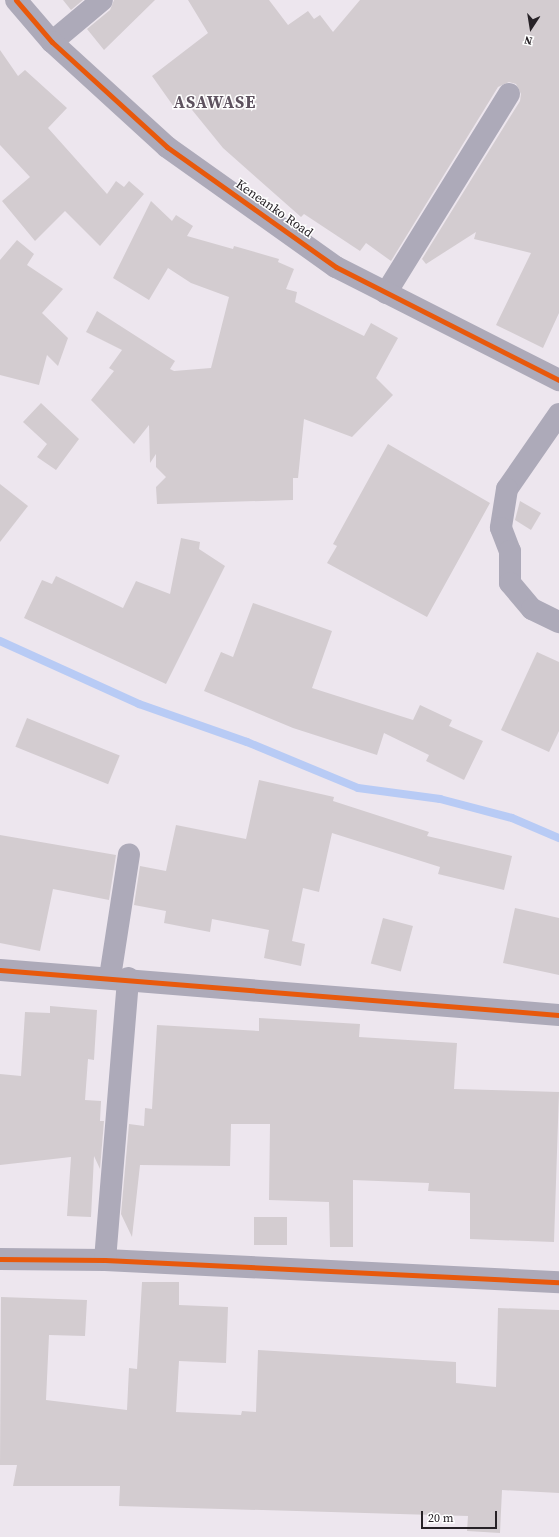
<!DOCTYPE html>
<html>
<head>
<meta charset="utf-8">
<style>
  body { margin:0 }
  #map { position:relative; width:559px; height:1537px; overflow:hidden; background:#ede6ee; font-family:"Source Serif 4",serif }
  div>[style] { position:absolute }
  .stream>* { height:8px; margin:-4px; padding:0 4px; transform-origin:4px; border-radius:4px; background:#b8cbf5 }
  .building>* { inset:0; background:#d3ccd0; transform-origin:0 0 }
  .minor>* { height:22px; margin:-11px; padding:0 11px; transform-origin:11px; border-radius:11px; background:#adaab9 }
  .tertiary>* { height:22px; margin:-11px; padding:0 11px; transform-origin:11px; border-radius:11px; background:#adaab9 }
  .cycleway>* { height:5px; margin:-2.5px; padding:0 2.5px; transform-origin:2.5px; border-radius:2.5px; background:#e8590c }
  span { translate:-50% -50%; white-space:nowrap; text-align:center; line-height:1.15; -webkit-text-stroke:3px #fff; paint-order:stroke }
  .street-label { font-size:13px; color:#272227 }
  .district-label { font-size:17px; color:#5e525f; font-weight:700; letter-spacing:1px }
  .north { position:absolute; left:511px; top:8px; width:40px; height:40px; -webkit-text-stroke:3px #fff; paint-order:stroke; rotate:192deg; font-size:11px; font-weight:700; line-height:16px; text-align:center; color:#272227 }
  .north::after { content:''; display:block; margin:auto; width:14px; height:18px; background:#272227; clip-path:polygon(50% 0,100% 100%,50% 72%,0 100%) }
  .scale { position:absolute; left:421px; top:1511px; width:76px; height:18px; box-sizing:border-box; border:2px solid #272227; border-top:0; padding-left:5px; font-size:12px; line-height:14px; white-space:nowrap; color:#272227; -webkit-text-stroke:3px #fff; paint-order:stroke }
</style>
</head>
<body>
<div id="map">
  <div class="stream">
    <div style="left:0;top:641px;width:153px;rotate:24.4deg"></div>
    <div style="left:139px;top:704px;width:114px;rotate:19.4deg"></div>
    <div style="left:247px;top:742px;width:120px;rotate:22.5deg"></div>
    <div style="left:358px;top:788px;width:83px;rotate:7.6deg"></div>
    <div style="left:440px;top:799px;width:74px;rotate:14.8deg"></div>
    <div style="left:512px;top:818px;width:51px;rotate:23.1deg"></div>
  </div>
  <div class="building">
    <div style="clip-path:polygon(63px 0,83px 0,71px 10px)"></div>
    <div style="clip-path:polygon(114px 0,155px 0,104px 50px,87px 29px,110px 10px)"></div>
    <div style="clip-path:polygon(188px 0,269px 0,288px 25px,308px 11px,314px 19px,320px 15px,333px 32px,360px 0,559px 0,559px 313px,543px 348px,496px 325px,531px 253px,474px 239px,476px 232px,426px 264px,422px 259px,520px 101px,521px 94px,516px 84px,509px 82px,498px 87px,391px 261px,366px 243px,360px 251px,304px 214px,301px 217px,223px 148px,184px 100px,174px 107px,152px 76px,208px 33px)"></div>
    <div style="clip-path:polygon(0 50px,18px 76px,25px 70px,67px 108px,48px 128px,107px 194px,116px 181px,124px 187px,129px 181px,144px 194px,100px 246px,65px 211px,35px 241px,2px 201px,30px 177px,0 145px)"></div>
    <div style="clip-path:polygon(151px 201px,172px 221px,176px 215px,193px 226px,187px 236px,233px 249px,234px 246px,279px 259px,278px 262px,294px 269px,286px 289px,297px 292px,295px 302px,364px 336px,371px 323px,398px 338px,376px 378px,393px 395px,352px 437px,304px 419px,298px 478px,293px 478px,293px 500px,157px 504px,156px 487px,166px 477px,156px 467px,156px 454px,150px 463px,149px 425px,134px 444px,91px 400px,114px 371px,109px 368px,122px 350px,86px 332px,97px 311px,175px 361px,170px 369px,174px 371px,211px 368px,229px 297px,191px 283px,168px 268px,149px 300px,113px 278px)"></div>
    <div style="clip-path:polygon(17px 240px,34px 254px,27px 265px,63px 289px,42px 313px,68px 338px,58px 366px,47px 355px,39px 385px,0 375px,0 260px)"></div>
    <div style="clip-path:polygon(41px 403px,79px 439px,56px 470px,37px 457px,47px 444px,23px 422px)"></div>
    <div style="clip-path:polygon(388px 444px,490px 503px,427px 617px,327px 563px,337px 546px,333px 544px)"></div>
    <div style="clip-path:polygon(0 484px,28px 506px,0 542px)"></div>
    <div style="clip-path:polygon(520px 501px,541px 513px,531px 530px,515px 520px)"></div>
    <div style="clip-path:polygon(181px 538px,200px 542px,199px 549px,225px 566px,166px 684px,24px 618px,42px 580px,52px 584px,56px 576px,123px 608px,136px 581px,170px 594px)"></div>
    <div style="clip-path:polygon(253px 603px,332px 631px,312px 688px,413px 720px,420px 705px,452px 720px,449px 726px,483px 741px,464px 780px,426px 761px,429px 755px,384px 733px,377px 755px,293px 728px,204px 691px,221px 652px,233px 657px)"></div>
    <div style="clip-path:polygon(537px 652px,559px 662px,559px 731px,549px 752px,501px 730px)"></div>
    <div style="left:27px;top:718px;width:100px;height:31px;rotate:22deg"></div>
    <div style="clip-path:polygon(259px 780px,334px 797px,333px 801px,429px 832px,427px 836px,512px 856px,504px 890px,438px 874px,440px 867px,332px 833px,319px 892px,303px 888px,292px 941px,305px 944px,301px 966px,264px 958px,269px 930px,212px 919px,210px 932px,164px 923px,166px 911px,134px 905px,140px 866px,166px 871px,176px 825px,246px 839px)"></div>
    <div style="clip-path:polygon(0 835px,116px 855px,109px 900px,53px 889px,40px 951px,0 943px)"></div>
    <div style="clip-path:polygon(515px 908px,559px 918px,559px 975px,503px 963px)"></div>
    <div style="left:383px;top:918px;width:31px;height:47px;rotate:15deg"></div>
    <div style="clip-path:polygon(50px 1006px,97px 1010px,94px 1060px,88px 1059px,85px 1100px,101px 1101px,100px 1121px,104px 1121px,100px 1169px,94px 1156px,91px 1217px,67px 1216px,71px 1157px,0 1165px,0 1074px,21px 1076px,25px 1012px,50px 1013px)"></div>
    <div style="clip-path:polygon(259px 1018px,360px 1024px,359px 1037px,457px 1043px,454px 1089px,559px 1092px,554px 1242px,470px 1239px,470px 1193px,428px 1191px,429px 1183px,353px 1180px,353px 1247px,330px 1247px,329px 1202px,269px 1200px,270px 1124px,231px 1124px,230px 1166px,140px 1165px,132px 1237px,121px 1214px,129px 1124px,144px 1126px,145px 1108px,152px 1109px,157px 1025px,259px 1031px)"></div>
    <div style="left:254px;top:1217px;width:33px;height:28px"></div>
    <div style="clip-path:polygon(142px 1282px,179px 1282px,179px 1305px,228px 1307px,226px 1363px,179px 1361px,176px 1412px,241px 1415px,242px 1411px,256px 1412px,258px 1350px,456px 1362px,456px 1383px,496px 1387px,498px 1308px,559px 1310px,559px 1493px,502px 1490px,500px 1533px,467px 1531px,468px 1516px,119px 1506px,120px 1486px,13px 1486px,17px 1465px,0 1465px,1px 1297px,87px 1300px,85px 1336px,49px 1335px,46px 1400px,127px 1410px,129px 1368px,137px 1369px)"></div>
  </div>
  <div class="minor">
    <div style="left:52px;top:42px;width:65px;rotate:-40deg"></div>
    <div style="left:386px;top:293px;width:234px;rotate:-58.3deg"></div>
    <div style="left:559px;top:414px;width:91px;rotate:124.7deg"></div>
    <div style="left:507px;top:489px;width:39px;rotate:99deg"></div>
    <div style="left:501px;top:528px;width:25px;rotate:69deg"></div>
    <div style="left:510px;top:551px;width:32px;rotate:90deg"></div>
    <div style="left:510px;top:583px;width:34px;rotate:50deg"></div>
    <div style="left:532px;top:609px;width:30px;rotate:26deg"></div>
    <div style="left:0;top:970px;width:561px;rotate:4.6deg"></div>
    <div style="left:110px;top:977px;width:124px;rotate:-81.2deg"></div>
    <div style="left:0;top:1259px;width:105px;rotate:0.5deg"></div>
    <div style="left:105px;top:1260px;width:455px;rotate:2.8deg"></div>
    <div style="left:105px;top:1260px;width:283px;rotate:-85.3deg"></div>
  </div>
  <div class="tertiary">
    <div style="left:16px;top:0;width:55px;rotate:49.4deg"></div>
    <div style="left:52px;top:42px;width:156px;rotate:42.4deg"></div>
    <div style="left:167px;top:147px;width:207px;rotate:35.4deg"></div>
    <div style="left:336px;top:267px;width:250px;rotate:26.9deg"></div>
  </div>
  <div class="cycleway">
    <div style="left:16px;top:0;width:55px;rotate:49.4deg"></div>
    <div style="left:52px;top:42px;width:156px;rotate:42.4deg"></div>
    <div style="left:167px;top:147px;width:207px;rotate:35.4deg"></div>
    <div style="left:336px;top:267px;width:250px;rotate:26.9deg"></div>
    <div style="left:0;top:970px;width:561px;rotate:4.6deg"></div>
    <div style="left:0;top:1259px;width:105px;rotate:0.5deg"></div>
    <div style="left:105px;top:1260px;width:455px;rotate:2.8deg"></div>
  </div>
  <div class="street-label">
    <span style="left:274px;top:209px;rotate:35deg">Keneanko Road</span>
  </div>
  <div class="district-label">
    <span style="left:215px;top:103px">ASAWASE</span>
  </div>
  <div class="north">N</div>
  <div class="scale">20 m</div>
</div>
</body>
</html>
